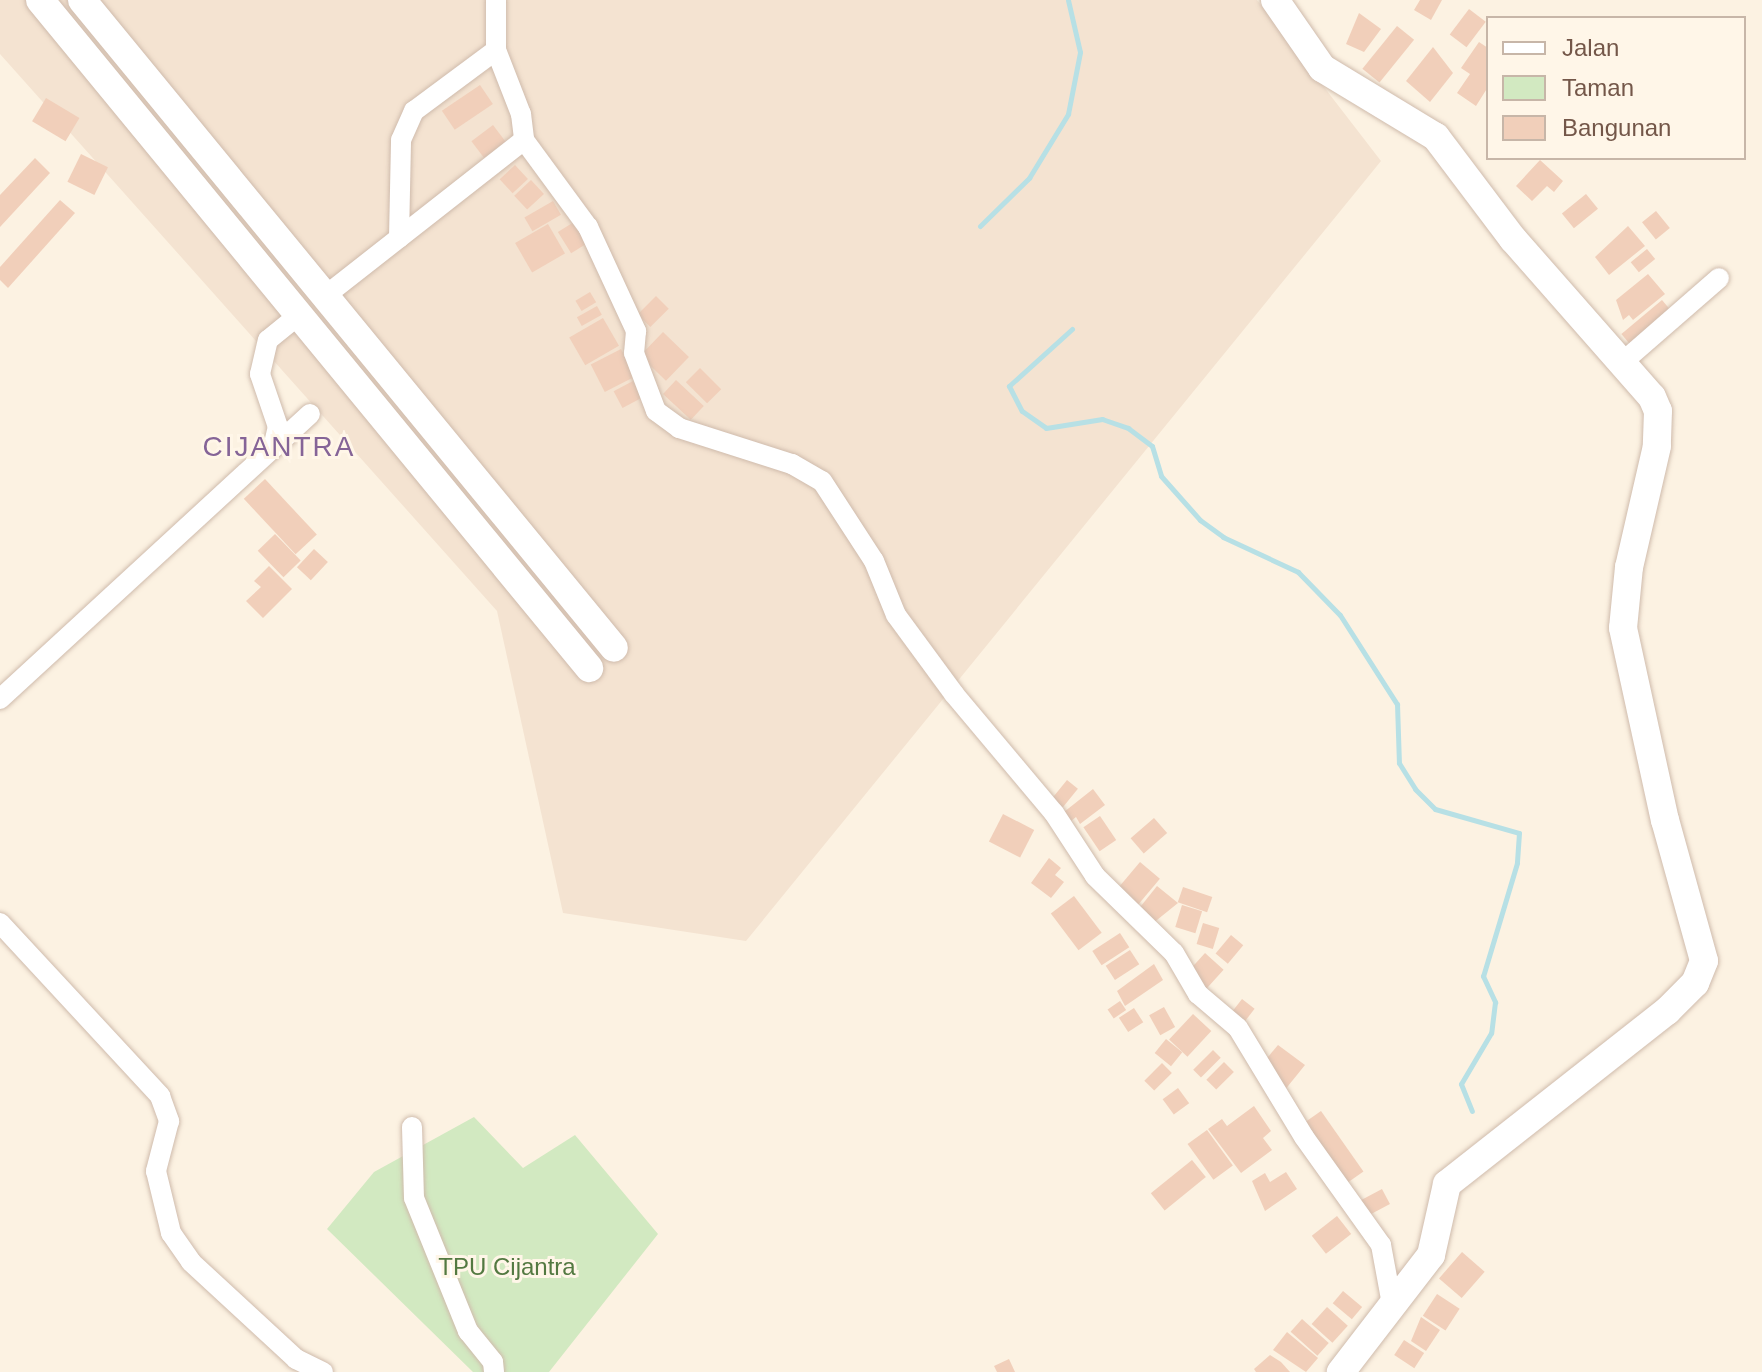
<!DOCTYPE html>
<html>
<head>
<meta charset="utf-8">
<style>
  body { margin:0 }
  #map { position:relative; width:1762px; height:1372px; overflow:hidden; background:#fcf2e2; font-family:Arial,sans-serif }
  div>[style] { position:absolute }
  .residential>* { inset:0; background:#f4e3d1 }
  .green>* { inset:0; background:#d2e9c1 }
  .stream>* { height:5px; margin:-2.5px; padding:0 2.5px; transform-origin:2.5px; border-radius:2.5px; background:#b7e0e5 }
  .building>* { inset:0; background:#f1cfba; transform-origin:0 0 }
  .roads { filter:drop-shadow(0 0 2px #cfbbac) drop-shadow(0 0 2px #cfbbac) }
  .street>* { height:20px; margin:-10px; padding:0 10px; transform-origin:10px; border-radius:10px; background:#fff }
  .secondary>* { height:28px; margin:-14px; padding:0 14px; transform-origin:14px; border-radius:14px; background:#fff }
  span { translate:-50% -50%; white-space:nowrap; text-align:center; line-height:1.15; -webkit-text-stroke:6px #fff6e8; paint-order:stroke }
  .park-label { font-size:24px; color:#537941 }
  .quarter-label { font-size:28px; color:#856497; letter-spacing:2px }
  .legend { position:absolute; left:1486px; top:16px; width:260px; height:144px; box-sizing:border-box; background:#fff6e8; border:2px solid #c7b6a8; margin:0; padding:10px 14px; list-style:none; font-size:24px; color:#745749 }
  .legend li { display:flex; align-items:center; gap:16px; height:40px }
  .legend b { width:40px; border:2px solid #c7b6a8 }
</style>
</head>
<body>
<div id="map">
  <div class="residential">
    <div style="clip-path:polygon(0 0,1257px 0,1381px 161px,746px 941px,563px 913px,497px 611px,0 54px)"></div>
  </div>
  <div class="green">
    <div style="clip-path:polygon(474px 1117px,523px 1168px,575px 1135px,658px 1234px,549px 1372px,473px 1372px,327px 1229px,374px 1172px)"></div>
  </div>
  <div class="stream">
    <div style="left:980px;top:226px;width:69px;rotate:-44.4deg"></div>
    <div style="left:1029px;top:178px;width:75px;rotate:-58.6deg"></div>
    <div style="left:1068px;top:114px;width:63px;rotate:-79deg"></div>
    <div style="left:1080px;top:52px;width:53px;rotate:-103deg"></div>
    <div style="left:1072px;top:329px;width:85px;rotate:137.9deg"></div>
    <div style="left:1009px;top:386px;width:28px;rotate:63deg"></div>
    <div style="left:1022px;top:411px;width:29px;rotate:35deg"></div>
    <div style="left:1046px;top:428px;width:57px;rotate:-9.1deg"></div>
    <div style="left:1102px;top:419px;width:28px;rotate:19deg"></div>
    <div style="left:1128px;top:428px;width:30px;rotate:37deg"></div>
    <div style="left:1152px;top:446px;width:31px;rotate:73deg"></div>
    <div style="left:1161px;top:476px;width:59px;rotate:48.4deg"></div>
    <div style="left:1200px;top:520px;width:29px;rotate:36deg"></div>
    <div style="left:1223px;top:537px;width:83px;rotate:25deg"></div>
    <div style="left:1298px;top:572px;width:60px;rotate:45.7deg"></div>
    <div style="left:1340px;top:615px;width:106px;rotate:57.4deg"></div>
    <div style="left:1397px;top:704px;width:59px;rotate:88.1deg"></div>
    <div style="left:1399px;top:763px;width:31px;rotate:58deg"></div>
    <div style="left:1415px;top:789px;width:28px;rotate:45deg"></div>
    <div style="left:1435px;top:809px;width:87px;rotate:15.9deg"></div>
    <div style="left:1519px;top:833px;width:30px;rotate:94deg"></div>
    <div style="left:1517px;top:863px;width:118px;rotate:106.7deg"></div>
    <div style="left:1483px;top:976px;width:29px;rotate:65deg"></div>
    <div style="left:1495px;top:1002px;width:31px;rotate:97deg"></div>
    <div style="left:1491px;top:1033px;width:59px;rotate:120.5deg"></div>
    <div style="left:1461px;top:1084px;width:29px;rotate:68deg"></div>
  </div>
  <div class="building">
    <div style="clip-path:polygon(1420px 0,1442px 0,1431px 20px,1414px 10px)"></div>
    <div style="left:1469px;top:9px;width:21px;height:32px;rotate:37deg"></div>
    <div style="clip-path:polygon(1359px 13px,1381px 29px,1364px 52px,1346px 44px)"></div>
    <div style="left:1397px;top:26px;width:22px;height:55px;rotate:39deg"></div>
    <div style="clip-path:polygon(1479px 42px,1488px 48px,1488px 87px,1476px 106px,1457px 93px,1470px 74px,1461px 68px)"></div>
    <div style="clip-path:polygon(1433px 47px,1453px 73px,1430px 102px,1406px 81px)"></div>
    <div style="left:480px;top:85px;width:23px;height:46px;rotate:56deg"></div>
    <div style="left:46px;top:98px;width:39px;height:27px;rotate:31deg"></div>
    <div style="left:493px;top:125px;width:21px;height:27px;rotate:53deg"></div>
    <div style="left:81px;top:154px;width:30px;height:31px;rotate:26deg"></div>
    <div style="clip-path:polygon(35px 158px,50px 173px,0 227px,0 195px)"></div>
    <div style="clip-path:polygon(1540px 160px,1563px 181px,1554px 192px,1547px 186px,1532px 201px,1516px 186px)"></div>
    <div style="left:515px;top:165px;width:19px;height:21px;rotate:47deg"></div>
    <div style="left:531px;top:180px;width:19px;height:23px;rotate:47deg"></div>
    <div style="left:1586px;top:194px;width:19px;height:31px;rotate:51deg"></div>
    <div style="clip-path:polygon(60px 200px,75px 213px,8px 288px,0 280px,0 267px)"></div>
    <div style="left:553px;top:201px;width:16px;height:33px;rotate:60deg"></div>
    <div style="left:1656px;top:211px;width:22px;height:18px;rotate:51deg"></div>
    <div style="left:574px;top:222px;width:25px;height:19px;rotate:58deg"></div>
    <div style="left:548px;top:224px;width:34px;height:38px;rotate:60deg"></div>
    <div style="clip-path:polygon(1628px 226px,1645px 246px,1609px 275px,1595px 257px)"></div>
    <div style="left:1647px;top:249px;width:13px;height:21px;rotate:51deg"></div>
    <div style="clip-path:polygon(1648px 274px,1665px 294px,1633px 320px,1629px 315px,1623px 320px,1616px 300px)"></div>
    <div style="left:590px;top:292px;width:12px;height:17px;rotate:59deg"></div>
    <div style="left:656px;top:296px;width:18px;height:26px;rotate:45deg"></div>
    <div style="left:1662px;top:300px;width:17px;height:53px;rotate:50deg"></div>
    <div style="left:597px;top:306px;width:10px;height:23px;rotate:61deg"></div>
    <div style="left:603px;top:318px;width:32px;height:39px;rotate:60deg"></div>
    <div style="left:663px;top:332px;width:36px;height:33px;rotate:44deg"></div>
    <div style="left:621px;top:349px;width:31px;height:34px;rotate:63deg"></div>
    <div style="left:700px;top:368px;width:30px;height:20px;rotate:45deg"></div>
    <div style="left:676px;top:380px;width:38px;height:19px;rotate:43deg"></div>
    <div style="left:633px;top:381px;width:19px;height:22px;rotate:62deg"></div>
    <div style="left:265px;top:479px;width:76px;height:29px;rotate:47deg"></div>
    <div style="left:275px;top:534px;width:37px;height:24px;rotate:46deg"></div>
    <div style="left:314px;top:549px;width:19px;height:25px;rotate:43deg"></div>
    <div style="clip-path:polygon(269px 566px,292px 589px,263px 618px,246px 601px,261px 587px,254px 581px)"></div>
    <div style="left:1067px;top:780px;width:14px;height:28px;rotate:39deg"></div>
    <div style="clip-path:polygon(1093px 789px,1105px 805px,1080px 824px,1076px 817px,1071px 821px,1064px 812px)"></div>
    <div style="left:1003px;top:814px;width:35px;height:31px;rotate:27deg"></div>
    <div style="left:1100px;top:816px;width:29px;height:20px;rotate:56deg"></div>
    <div style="left:1154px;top:818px;width:20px;height:31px;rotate:49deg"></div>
    <div style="clip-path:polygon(1049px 858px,1061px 868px,1055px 875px,1064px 882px,1051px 898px,1031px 883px)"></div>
    <div style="left:1140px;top:862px;width:26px;height:35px;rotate:40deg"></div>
    <div style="clip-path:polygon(1157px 886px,1178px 903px,1152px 924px,1137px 911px)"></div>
    <div style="left:1183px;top:887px;width:31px;height:16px;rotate:19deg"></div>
    <div style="left:1074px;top:896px;width:46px;height:29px;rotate:53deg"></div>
    <div style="left:1182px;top:905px;width:21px;height:23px;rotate:17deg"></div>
    <div style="left:1203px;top:923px;width:17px;height:22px;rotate:17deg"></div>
    <div style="left:1120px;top:933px;width:17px;height:33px;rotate:57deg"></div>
    <div style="left:1231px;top:935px;width:16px;height:24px;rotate:40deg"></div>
    <div style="left:1130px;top:950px;width:17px;height:29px;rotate:57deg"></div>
    <div style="left:1205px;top:953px;width:25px;height:25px;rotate:42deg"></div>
    <div style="clip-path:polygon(1154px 964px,1163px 980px,1125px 1006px,1117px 991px)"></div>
    <div style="left:1242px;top:999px;width:16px;height:18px;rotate:38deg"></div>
    <div style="left:1120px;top:1001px;width:11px;height:15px;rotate:56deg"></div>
    <div style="left:1164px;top:1007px;width:23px;height:17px;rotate:61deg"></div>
    <div style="left:1134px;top:1008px;width:17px;height:18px;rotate:57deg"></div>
    <div style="left:1193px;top:1014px;width:25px;height:35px;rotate:43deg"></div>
    <div style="left:1166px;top:1039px;width:21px;height:18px;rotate:39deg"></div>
    <div style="clip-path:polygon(1278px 1045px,1305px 1065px,1284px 1091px,1262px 1064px)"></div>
    <div style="left:1213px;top:1050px;width:11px;height:28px;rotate:45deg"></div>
    <div style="left:1224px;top:1062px;width:14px;height:25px;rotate:45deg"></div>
    <div style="left:1162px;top:1063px;width:14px;height:25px;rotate:45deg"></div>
    <div style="left:1178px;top:1088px;width:19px;height:19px;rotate:54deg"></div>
    <div style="clip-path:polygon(1254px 1106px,1271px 1131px,1263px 1138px,1272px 1150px,1241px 1173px,1208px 1129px,1222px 1119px,1227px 1126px)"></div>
    <div style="left:1321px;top:1111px;width:74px;height:20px;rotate:55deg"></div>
    <div style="left:1207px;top:1130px;width:44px;height:24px;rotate:54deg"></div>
    <div style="left:1192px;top:1160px;width:22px;height:53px;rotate:51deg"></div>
    <div style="clip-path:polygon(1286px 1172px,1297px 1189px,1265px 1211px,1252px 1181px,1265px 1173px,1270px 1182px)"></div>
    <div style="left:1382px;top:1189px;width:17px;height:24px;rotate:62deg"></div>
    <div style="left:1337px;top:1216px;width:23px;height:32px;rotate:52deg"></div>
    <div style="left:1462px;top:1252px;width:30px;height:35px;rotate:41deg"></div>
    <div style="left:1343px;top:1291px;width:25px;height:16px;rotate:40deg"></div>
    <div style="left:1437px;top:1294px;width:27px;height:26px;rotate:33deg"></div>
    <div style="left:1327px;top:1307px;width:28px;height:23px;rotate:42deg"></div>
    <div style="clip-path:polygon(1421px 1317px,1440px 1330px,1426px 1351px,1411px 1341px)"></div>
    <div style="left:1302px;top:1319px;width:36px;height:17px;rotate:42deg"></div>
    <div style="clip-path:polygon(1287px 1332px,1318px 1358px,1306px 1372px,1273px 1350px)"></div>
    <div style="left:1404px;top:1340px;width:24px;height:18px;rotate:33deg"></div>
    <div style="clip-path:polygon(1270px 1355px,1281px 1362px,1290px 1372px,1256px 1372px,1254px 1369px)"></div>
    <div style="clip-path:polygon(1009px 1359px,1015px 1372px,997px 1372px,994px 1366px)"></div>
  </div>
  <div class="roads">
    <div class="street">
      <div style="left:496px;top:0;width:50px;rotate:90deg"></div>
      <div style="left:496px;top:50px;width:69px;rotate:68.7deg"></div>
      <div style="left:521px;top:114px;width:26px;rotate:83deg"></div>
      <div style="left:524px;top:140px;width:108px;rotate:53.7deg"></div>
      <div style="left:588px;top:227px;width:115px;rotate:65.2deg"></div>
      <div style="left:636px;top:331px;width:22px;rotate:95deg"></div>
      <div style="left:634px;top:353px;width:62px;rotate:69.2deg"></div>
      <div style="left:656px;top:411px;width:29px;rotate:36deg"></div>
      <div style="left:679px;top:428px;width:119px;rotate:17.7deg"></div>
      <div style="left:792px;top:464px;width:34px;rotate:30deg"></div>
      <div style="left:822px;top:481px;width:95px;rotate:57deg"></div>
      <div style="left:874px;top:561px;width:58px;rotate:67.8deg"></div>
      <div style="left:896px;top:615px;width:98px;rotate:53.7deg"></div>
      <div style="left:954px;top:694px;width:155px;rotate:50deg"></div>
      <div style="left:1054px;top:813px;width:75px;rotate:56.9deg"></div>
      <div style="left:1095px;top:876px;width:110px;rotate:44.3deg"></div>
      <div style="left:1174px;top:953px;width:48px;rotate:59.7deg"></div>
      <div style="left:1198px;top:994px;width:52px;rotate:40.4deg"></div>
      <div style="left:1238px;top:1028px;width:127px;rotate:58.8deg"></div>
      <div style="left:1304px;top:1137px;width:133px;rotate:54.5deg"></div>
      <div style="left:1381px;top:1245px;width:66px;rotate:79.5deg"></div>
      <div style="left:399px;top:238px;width:98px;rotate:-88.8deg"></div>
      <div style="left:401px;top:140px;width:32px;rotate:-66deg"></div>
      <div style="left:414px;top:111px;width:102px;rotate:-36.6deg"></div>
      <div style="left:325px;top:296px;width:253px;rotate:-38.1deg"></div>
      <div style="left:1624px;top:361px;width:126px;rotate:-41.1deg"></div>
      <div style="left:273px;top:448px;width:22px;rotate:-77deg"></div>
      <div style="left:278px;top:427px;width:56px;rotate:-108.8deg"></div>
      <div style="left:260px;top:374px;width:35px;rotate:-77deg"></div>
      <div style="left:268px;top:340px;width:40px;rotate:-39deg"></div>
      <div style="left:0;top:699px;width:421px;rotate:-42.6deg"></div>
      <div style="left:0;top:923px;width:236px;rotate:47.2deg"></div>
      <div style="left:160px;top:1096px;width:27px;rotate:70deg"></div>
      <div style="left:169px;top:1121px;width:52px;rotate:104.6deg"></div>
      <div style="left:156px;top:1171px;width:64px;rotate:76.4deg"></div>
      <div style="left:171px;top:1233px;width:35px;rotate:55deg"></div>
      <div style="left:191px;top:1262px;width:143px;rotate:42.7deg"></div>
      <div style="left:296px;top:1359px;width:30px;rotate:26deg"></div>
      <div style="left:412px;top:1127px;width:71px;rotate:88.4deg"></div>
      <div style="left:414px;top:1198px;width:144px;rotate:67.9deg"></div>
      <div style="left:468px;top:1331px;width:40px;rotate:51deg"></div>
      <div style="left:493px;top:1362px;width:10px;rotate:84deg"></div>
    </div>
    <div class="secondary">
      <div style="left:40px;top:0;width:865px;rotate:50.58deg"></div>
      <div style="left:82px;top:0;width:838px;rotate:50.61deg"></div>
      <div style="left:1275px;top:0;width:83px;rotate:55.3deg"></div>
      <div style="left:1322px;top:68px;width:133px;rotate:31.2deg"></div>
      <div style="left:1436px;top:137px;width:128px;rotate:53deg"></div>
      <div style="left:1513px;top:239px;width:210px;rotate:48.7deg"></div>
      <div style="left:1652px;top:397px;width:15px;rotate:67deg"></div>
      <div style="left:1658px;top:411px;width:35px;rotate:92deg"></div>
      <div style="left:1657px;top:446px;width:124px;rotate:103deg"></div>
      <div style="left:1629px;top:567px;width:61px;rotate:95.6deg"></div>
      <div style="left:1623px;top:628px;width:197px;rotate:77.7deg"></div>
      <div style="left:1665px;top:820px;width:146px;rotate:74.5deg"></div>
      <div style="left:1704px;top:961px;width:24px;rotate:112deg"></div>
      <div style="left:1695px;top:983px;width:40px;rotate:135deg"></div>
      <div style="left:1667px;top:1011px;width:280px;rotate:141.8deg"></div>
      <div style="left:1447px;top:1184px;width:73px;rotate:102.7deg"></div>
      <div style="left:1431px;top:1255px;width:148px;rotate:127.6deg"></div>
    </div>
  </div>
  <div class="park-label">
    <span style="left:507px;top:1267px">TPU Cijantra</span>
  </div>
  <div class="quarter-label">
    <span style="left:279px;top:447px">CIJANTRA</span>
  </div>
  <ul class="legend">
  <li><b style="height:10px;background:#fff"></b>Jalan</li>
  <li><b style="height:22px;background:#d2e9c1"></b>Taman</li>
  <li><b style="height:22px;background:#f1cfba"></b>Bangunan</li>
  </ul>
</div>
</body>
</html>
